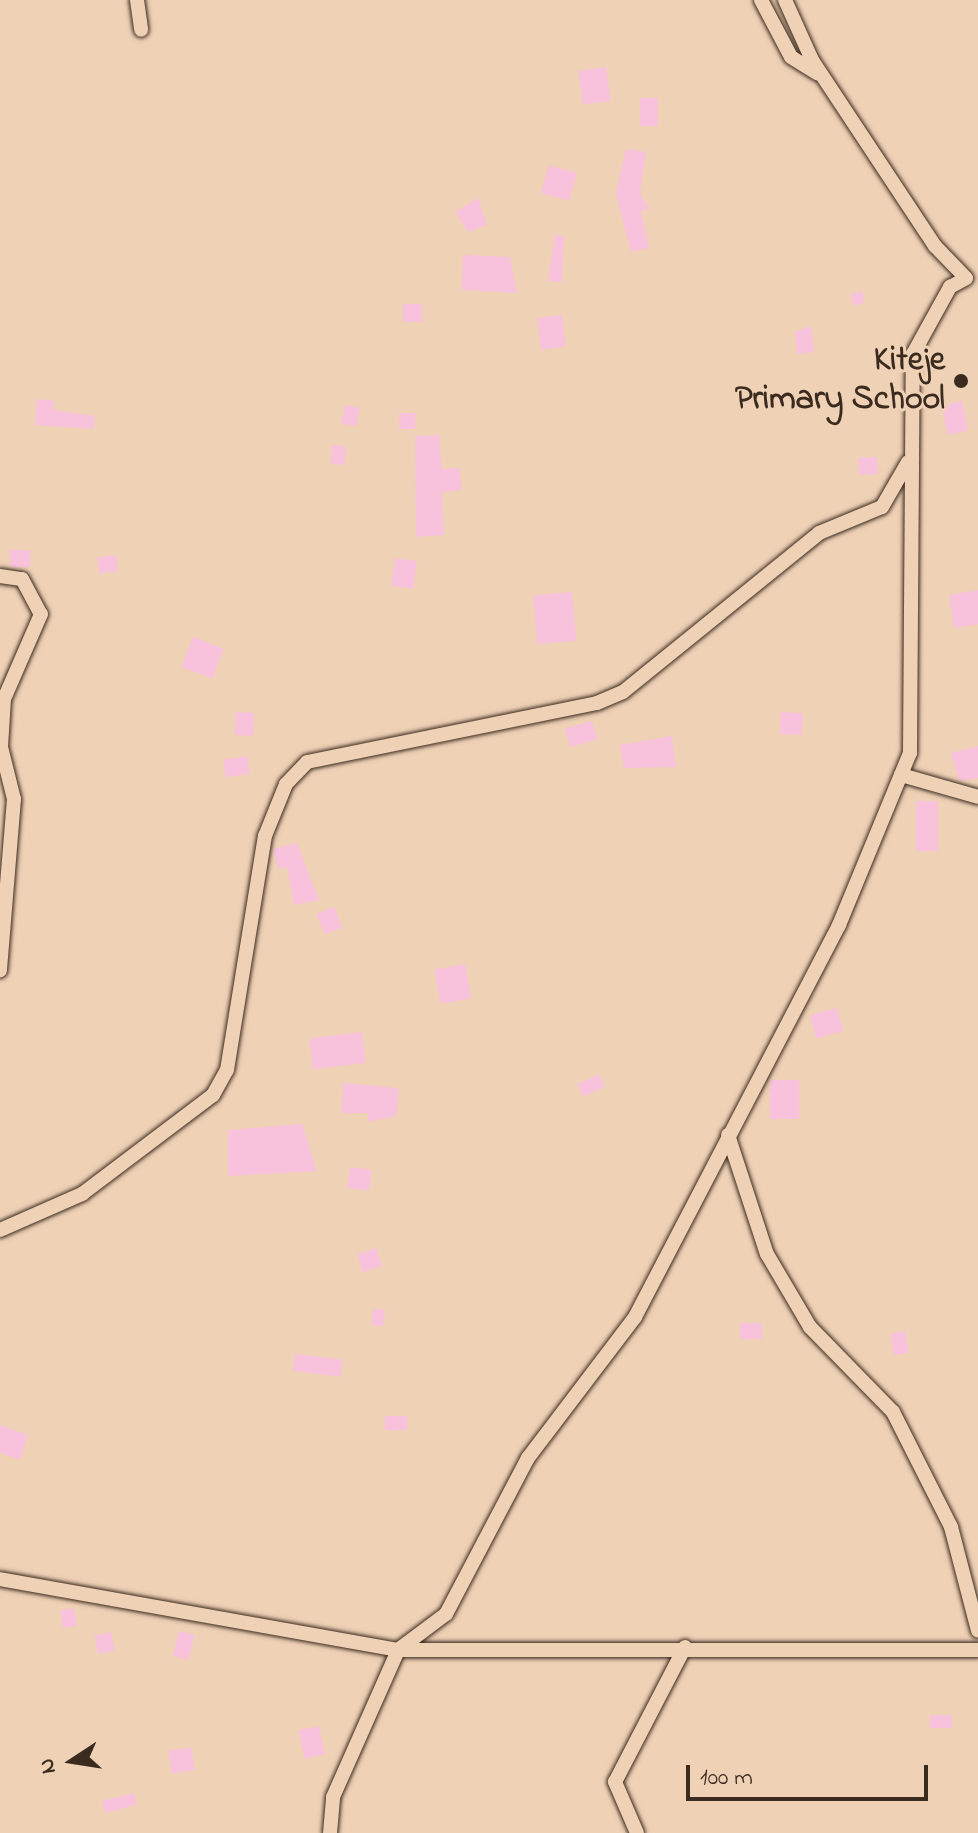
<!DOCTYPE html>
<html>
<head>
<meta charset="utf-8">
<style>
  body { margin:0 }
  #map { position:relative; width:978px; height:1833px; overflow:hidden; background:#efd1b6; font-family:"Indie Flower",sans-serif }
  div>[style] { position:absolute }
  .building>* { inset:0; background:#f8c2dc; transform-origin:0 0 }
  .roads { filter:drop-shadow(0 0 2px #3b2a1e) drop-shadow(0 0 2px #3b2a1e) }
  .minor>* { height:14px; margin:-7px; padding:0 7px; transform-origin:7px; border-radius:7px; background:#efd1b6 }
  .dots>* { width:22px; height:22px; translate:-50% -50%; box-sizing:border-box; border:4px solid #efd1b6; border-radius:50% }
  span { translate:-50% -50%; white-space:nowrap; text-align:center; line-height:1.15; -webkit-text-stroke:6px #efd1b6; paint-order:stroke }
  .poi-label { font-size:34px; color:#3b2a1e; font-weight:700 }
  .right { translate:-100% -50%; text-align:right }
  .north { position:absolute; left:32px; top:1721px; width:80px; height:80px; -webkit-text-stroke:6px #efd1b6; paint-order:stroke; rotate:258deg; font-size:22px; font-weight:700; line-height:32px; text-align:center; color:#3b2a1e }
  .north::after { content:''; display:block; margin:auto; width:28px; height:36px; background:#3b2a1e; clip-path:polygon(50% 0,100% 100%,50% 72%,0 100%) }
  .scale { position:absolute; left:686px; top:1765px; width:242px; height:36px; box-sizing:border-box; border:4px solid #3b2a1e; border-top:0; padding-left:10px; font-size:24px; line-height:28px; white-space:nowrap; color:#3b2a1e; -webkit-text-stroke:6px #efd1b6; paint-order:stroke }
</style>
</head>
<body>
<div id="map">
  <div class="building">
    <div style="left:606px;top:67px;width:34px;height:28px;rotate:82deg"></div>
    <div style="left:640px;top:98px;width:18px;height:28px"></div>
    <div style="clip-path:polygon(626px 149px,646px 152px,640px 193px,649px 209px,641px 211px,649px 248px,631px 252px,616px 193px)"></div>
    <div style="left:549px;top:165px;width:29px;height:29px;rotate:16deg"></div>
    <div style="clip-path:polygon(478px 198px,487px 225px,468px 232px,455px 212px)"></div>
    <div style="clip-path:polygon(555px 235px,564px 236px,562px 282px,548px 281px)"></div>
    <div style="clip-path:polygon(463px 255px,510px 257px,517px 293px,462px 290px)"></div>
    <div style="left:862px;top:291px;width:12px;height:12px;rotate:76deg"></div>
    <div style="left:403px;top:304px;width:19px;height:18px"></div>
    <div style="left:562px;top:315px;width:32px;height:25px;rotate:83deg"></div>
    <div style="clip-path:polygon(811px 326px,814px 352px,797px 354px,795px 332px)"></div>
    <div style="clip-path:polygon(37px 399px,54px 401px,53px 410px,95px 416px,93px 429px,35px 425px)"></div>
    <div style="left:962px;top:401px;width:30px;height:21px;rotate:78deg"></div>
    <div style="left:345px;top:405px;width:15px;height:19px;rotate:11deg"></div>
    <div style="left:399px;top:413px;width:16px;height:16px"></div>
    <div style="clip-path:polygon(439px 435px,442px 469px,460px 468px,461px 490px,442px 492px,444px 535px,416px 537px,415px 436px)"></div>
    <div style="left:332px;top:445px;width:14px;height:19px;rotate:4deg"></div>
    <div style="left:877px;top:457px;width:17px;height:19px;rotate:87deg"></div>
    <div style="left:10px;top:550px;width:20px;height:17px"></div>
    <div style="left:116px;top:555px;width:16px;height:19px;rotate:83deg"></div>
    <div style="left:395px;top:558px;width:22px;height:28px;rotate:8deg"></div>
    <div style="clip-path:polygon(978px 590px,978px 624px,954px 628px,949px 595px)"></div>
    <div style="left:572px;top:592px;width:49px;height:39px;rotate:85deg"></div>
    <div style="left:193px;top:637px;width:33px;height:32px;rotate:21deg"></div>
    <div style="left:236px;top:712px;width:18px;height:23px;rotate:3deg"></div>
    <div style="left:781px;top:712px;width:22px;height:22px;rotate:3deg"></div>
    <div style="left:592px;top:721px;width:19px;height:28px;rotate:74deg"></div>
    <div style="clip-path:polygon(672px 736px,676px 767px,624px 768px,620px 745px)"></div>
    <div style="clip-path:polygon(978px 746px,978px 778px,959px 781px,951px 753px)"></div>
    <div style="left:247px;top:756px;width:18px;height:24px;rotate:81deg"></div>
    <div style="left:916px;top:801px;width:22px;height:50px"></div>
    <div style="clip-path:polygon(297px 843px,319px 900px,294px 905px,287px 867px,278px 869px,273px 849px)"></div>
    <div style="left:334px;top:907px;width:22px;height:19px;rotate:68deg"></div>
    <div style="left:465px;top:964px;width:35px;height:31px;rotate:80deg"></div>
    <div style="left:837px;top:1008px;width:24px;height:28px;rotate:75deg"></div>
    <div style="left:362px;top:1032px;width:31px;height:53px;rotate:83deg"></div>
    <div style="left:599px;top:1074px;width:14px;height:24px;rotate:65deg"></div>
    <div style="left:770px;top:1080px;width:29px;height:39px"></div>
    <div style="clip-path:polygon(343px 1083px,399px 1088px,396px 1116px,368px 1122px,368px 1113px,342px 1113px)"></div>
    <div style="clip-path:polygon(302px 1124px,317px 1171px,228px 1176px,228px 1130px)"></div>
    <div style="left:350px;top:1167px;width:22px;height:21px;rotate:8deg"></div>
    <div style="left:376px;top:1248px;width:19px;height:20px;rotate:72deg"></div>
    <div style="left:373px;top:1309px;width:12px;height:16px;rotate:5deg"></div>
    <div style="left:762px;top:1323px;width:16px;height:22px;rotate:90deg"></div>
    <div style="left:905px;top:1331px;width:22px;height:15px;rotate:80deg"></div>
    <div style="left:295px;top:1354px;width:48px;height:17px;rotate:7deg"></div>
    <div style="left:407px;top:1416px;width:14px;height:22px;rotate:90deg"></div>
    <div style="clip-path:polygon(0 1425px,28px 1435px,20px 1460px,0 1453px)"></div>
    <div style="left:74px;top:1608px;width:18px;height:14px;rotate:81deg"></div>
    <div style="left:179px;top:1631px;width:16px;height:26px;rotate:14deg"></div>
    <div style="left:111px;top:1632px;width:19px;height:17px;rotate:78deg"></div>
    <div style="left:930px;top:1715px;width:22px;height:13px"></div>
    <div style="left:319px;top:1726px;width:29px;height:21px;rotate:78deg"></div>
    <div style="left:191px;top:1747px;width:23px;height:23px;rotate:80deg"></div>
    <div style="left:134px;top:1793px;width:12px;height:33px;rotate:76deg"></div>
  </div>
  <div class="roads">
    <div class="minor">
      <div style="left:137px;top:0;width:30px;rotate:82deg"></div>
      <div style="left:761px;top:0;width:64px;rotate:62.2deg"></div>
      <div style="left:791px;top:57px;width:31px;rotate:32deg"></div>
      <div style="left:0;top:576px;width:22px;rotate:8deg"></div>
      <div style="left:22px;top:579px;width:40px;rotate:62deg"></div>
      <div style="left:41px;top:614px;width:93px;rotate:113.5deg"></div>
      <div style="left:4px;top:699px;width:48px;rotate:93.6deg"></div>
      <div style="left:1px;top:747px;width:54px;rotate:76deg"></div>
      <div style="left:14px;top:799px;width:172px;rotate:94.7deg"></div>
      <div style="left:901px;top:775px;width:80px;rotate:15.9deg"></div>
      <div style="left:728px;top:1135px;width:125px;rotate:71.9deg"></div>
      <div style="left:767px;top:1254px;width:85px;rotate:59.5deg"></div>
      <div style="left:810px;top:1327px;width:119px;rotate:45.7deg"></div>
      <div style="left:893px;top:1412px;width:129px;rotate:63.2deg"></div>
      <div style="left:951px;top:1527px;width:107px;rotate:75.4deg"></div>
      <div style="left:0;top:1230px;width:90px;rotate:-23.7deg"></div>
      <div style="left:82px;top:1194px;width:164px;rotate:-37.1deg"></div>
      <div style="left:213px;top:1095px;width:29px;rotate:-61deg"></div>
      <div style="left:227px;top:1070px;width:237px;rotate:-80.8deg"></div>
      <div style="left:265px;top:836px;width:56px;rotate:-68deg"></div>
      <div style="left:286px;top:784px;width:30px;rotate:-46deg"></div>
      <div style="left:307px;top:762px;width:296px;rotate:-11.5deg"></div>
      <div style="left:597px;top:703px;width:28px;rotate:-23deg"></div>
      <div style="left:623px;top:692px;width:252px;rotate:-39deg"></div>
      <div style="left:819px;top:533px;width:68px;rotate:-22.4deg"></div>
      <div style="left:882px;top:507px;width:52px;rotate:-60deg"></div>
      <div style="left:0;top:1579px;width:404px;rotate:10.1deg"></div>
      <div style="left:398px;top:1650px;width:580px"></div>
      <div style="left:330px;top:1833px;width:36px;rotate:-85deg"></div>
      <div style="left:333px;top:1797px;width:161px;rotate:-66.1deg"></div>
      <div style="left:398px;top:1650px;width:60px;rotate:-36.9deg"></div>
      <div style="left:446px;top:1614px;width:176px;rotate:-62.3deg"></div>
      <div style="left:528px;top:1458px;width:177px;rotate:-52.8deg"></div>
      <div style="left:635px;top:1317px;width:442px;rotate:-62.5deg"></div>
      <div style="left:839px;top:925px;width:186px;rotate:-67.6deg"></div>
      <div style="left:910px;top:753px;width:399px;rotate:-89.6deg"></div>
      <div style="left:913px;top:354px;width:77px;rotate:-61.1deg"></div>
      <div style="left:950px;top:287px;width:18px;rotate:-29deg"></div>
      <div style="left:966px;top:278px;width:45px;rotate:-134.1deg"></div>
      <div style="left:935px;top:246px;width:223px;rotate:-123.5deg"></div>
      <div style="left:812px;top:60px;width:66px;rotate:-114.2deg"></div>
      <div style="left:637px;top:1833px;width:56px;rotate:-113.3deg"></div>
      <div style="left:615px;top:1782px;width:152px;rotate:-62.6deg"></div>
    </div>
  </div>
  <div class="dots">
    <div style="left:961px;top:381px;background:#3b2a1e"></div>
  </div>
  <div class="poi-label">
    <span class="right" style="left:945px;top:381px">Kiteje<br>Primary School</span>
  </div>
  <div class="north">N</div>
  <div class="scale">100 m</div>
</div>
</body>
</html>
